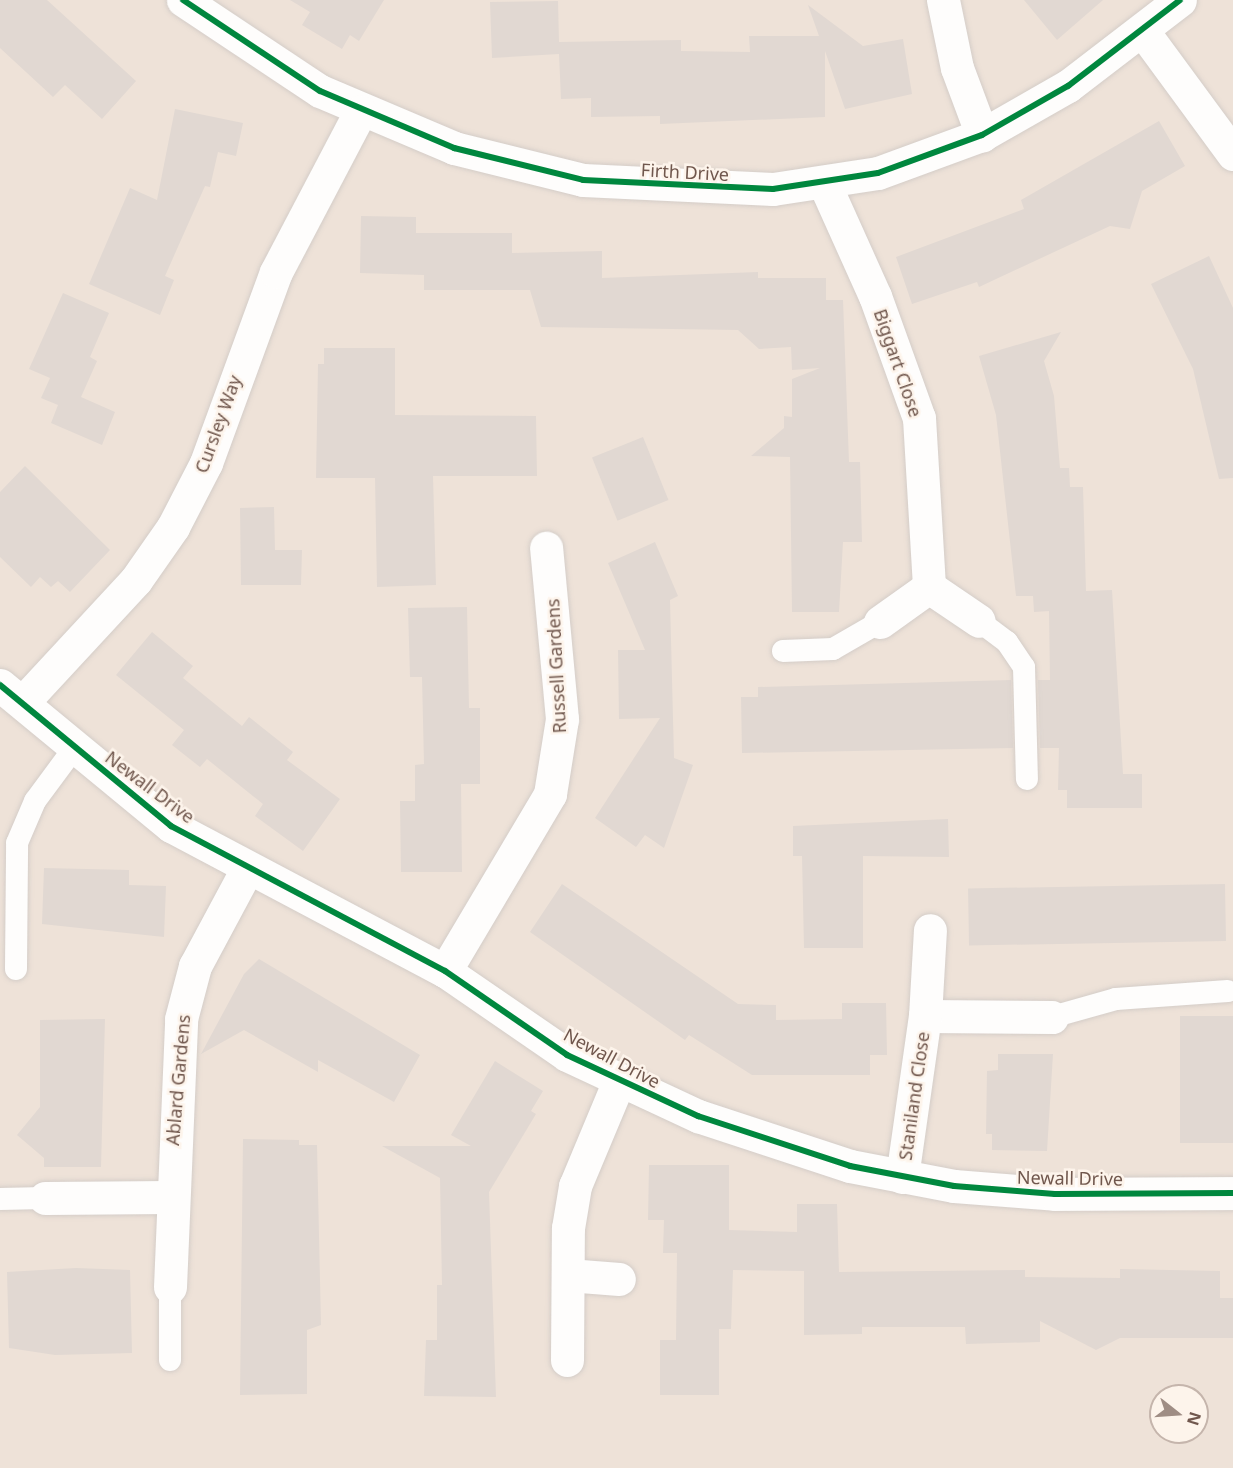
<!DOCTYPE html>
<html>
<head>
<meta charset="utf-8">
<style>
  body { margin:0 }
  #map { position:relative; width:1233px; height:1468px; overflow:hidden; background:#f5f0ea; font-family:"Noto Sans",sans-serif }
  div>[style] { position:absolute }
  .residential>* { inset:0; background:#eee2d8 }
  .building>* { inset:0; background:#e1d8d2; transform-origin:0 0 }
  .roads { filter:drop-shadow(0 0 2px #d4cdc8) drop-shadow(0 0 2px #d4cdc8) }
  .service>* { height:22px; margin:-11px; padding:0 11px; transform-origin:11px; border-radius:11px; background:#fefdfc }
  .minor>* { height:33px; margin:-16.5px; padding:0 16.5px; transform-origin:16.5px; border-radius:16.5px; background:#fefdfc }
  .cycleway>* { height:6px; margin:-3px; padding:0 3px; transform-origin:3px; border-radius:3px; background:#00873e }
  span { translate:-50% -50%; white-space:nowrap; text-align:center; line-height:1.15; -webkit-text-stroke:5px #fdf4eb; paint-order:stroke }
  .street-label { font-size:18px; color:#70574d }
  .north { position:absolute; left:1149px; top:1384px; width:60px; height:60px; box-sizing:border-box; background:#fdf4eb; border:2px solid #c5b5ac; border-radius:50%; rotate:107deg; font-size:16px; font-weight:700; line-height:24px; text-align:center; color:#70574d }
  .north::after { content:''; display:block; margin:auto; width:21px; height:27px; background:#9f8d84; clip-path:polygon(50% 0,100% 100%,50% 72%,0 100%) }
</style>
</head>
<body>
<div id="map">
  <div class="residential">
    <div style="clip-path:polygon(evenodd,0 0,1233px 0,1233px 1468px,0 1468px,0 0,1161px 1396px,1197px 1396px,1197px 1432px,1161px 1432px,1161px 1396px)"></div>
  </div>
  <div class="building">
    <div style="clip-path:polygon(0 0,47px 0,136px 81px,102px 119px,65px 85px,53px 97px,0 48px)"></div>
    <div style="clip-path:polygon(290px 0,384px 0,359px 41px,350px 35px,342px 49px,302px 25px,310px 12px)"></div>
    <div style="clip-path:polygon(1024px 0,1103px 0,1057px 40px)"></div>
    <div style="clip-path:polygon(558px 1px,559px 42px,681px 40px,681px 51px,750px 52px,749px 36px,819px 36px,808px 5px,863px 46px,903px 39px,912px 94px,845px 109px,825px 51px,825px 117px,660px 124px,660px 116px,591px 117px,591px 98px,561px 99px,559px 54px,492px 58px,490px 2px)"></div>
    <div style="clip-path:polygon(175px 109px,243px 123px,236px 156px,218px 152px,210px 187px,205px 186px,165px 276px,174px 280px,160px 315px,89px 284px,130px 188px,157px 200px)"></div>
    <div style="clip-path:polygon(1159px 121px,1185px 166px,1142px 191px,1130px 229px,1110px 226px,979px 287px,977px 282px,912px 304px,896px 257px,1024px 209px,1021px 200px)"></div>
    <div style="clip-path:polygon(361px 216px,416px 217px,416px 233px,512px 233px,512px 253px,602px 251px,602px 278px,758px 272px,758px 278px,826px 278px,826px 300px,843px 300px,849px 462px,860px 462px,862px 542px,843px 542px,839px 612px,792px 612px,790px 457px,751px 456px,784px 428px,784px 416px,792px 417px,792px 379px,820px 368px,792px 370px,791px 347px,759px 349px,738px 330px,541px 327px,530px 290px,424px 290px,424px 275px,360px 273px)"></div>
    <div style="clip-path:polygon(1209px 256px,1233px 308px,1233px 478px,1219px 479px,1193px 369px,1151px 284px)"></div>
    <div style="clip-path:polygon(63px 293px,109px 313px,90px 357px,97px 361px,81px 397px,115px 412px,102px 445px,51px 423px,58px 405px,41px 398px,50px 378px,29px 369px)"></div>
    <div style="clip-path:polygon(1061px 332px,1044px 361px,1054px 396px,1060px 468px,1069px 468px,1070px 487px,1083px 487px,1086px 591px,1112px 590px,1123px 774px,1142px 774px,1142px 808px,1067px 808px,1067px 790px,1058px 790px,1059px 748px,1040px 748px,1038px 680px,1050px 680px,1049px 611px,1034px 612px,1033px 596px,1016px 596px,996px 415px,979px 356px)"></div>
    <div style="clip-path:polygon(324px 348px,395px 348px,395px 415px,536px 416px,537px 476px,433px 476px,436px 585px,377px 587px,375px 478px,316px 478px,318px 364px,324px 364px)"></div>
    <div style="left:643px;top:437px;width:68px;height:55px;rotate:68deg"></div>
    <div style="clip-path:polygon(25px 466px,110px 550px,70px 592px,58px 581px,51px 587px,40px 577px,31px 587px,0 557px,0 492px)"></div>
    <div style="clip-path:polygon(274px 507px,275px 550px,302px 550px,301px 585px,241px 585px,240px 508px)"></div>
    <div style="clip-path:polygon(655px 542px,678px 596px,670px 600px,674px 758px,693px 765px,664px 848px,645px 835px,636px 847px,595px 818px,660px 718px,619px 719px,618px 650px,645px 650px,608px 563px)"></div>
    <div style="clip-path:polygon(467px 607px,469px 708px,480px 708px,480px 784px,461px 784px,462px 872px,401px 872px,400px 801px,415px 801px,415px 765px,424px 764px,422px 677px,410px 677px,408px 608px)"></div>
    <div style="clip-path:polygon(152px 632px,193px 666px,183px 678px,242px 726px,249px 717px,293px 752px,287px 760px,340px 799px,303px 851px,255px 816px,263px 804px,207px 759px,200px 767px,172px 745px,184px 730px,116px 675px)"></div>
    <div style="clip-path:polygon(1011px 680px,1013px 748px,742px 753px,741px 697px,758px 697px,758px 687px)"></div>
    <div style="clip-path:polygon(948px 819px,949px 857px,863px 856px,863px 948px,804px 948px,802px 856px,793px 856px,793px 826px)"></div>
    <div style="clip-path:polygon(44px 868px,129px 870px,129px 885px,166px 886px,164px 937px,42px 924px)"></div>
    <div style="clip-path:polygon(562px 884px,738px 1004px,776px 1005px,776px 1020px,842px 1019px,842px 1003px,886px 1003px,887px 1055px,870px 1055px,870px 1075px,752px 1075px,689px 1035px,685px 1040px,530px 932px)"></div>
    <div style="left:1225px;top:884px;width:57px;height:257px;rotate:89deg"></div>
    <div style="clip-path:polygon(259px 959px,420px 1055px,394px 1102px,318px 1060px,318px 1072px,244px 1030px,201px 1054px,244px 974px)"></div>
    <div style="left:1233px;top:1016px;width:127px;height:53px;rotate:90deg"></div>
    <div style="clip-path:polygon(105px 1019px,101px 1167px,44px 1167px,44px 1158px,17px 1135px,40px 1107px,40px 1020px)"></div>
    <div style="clip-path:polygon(998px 1054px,1053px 1054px,1047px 1151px,992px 1150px,992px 1134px,986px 1134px,987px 1071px,998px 1070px)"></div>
    <div style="clip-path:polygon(495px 1061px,543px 1091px,531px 1111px,536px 1114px,489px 1192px,496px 1397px,424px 1396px,426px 1340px,437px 1340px,437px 1285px,442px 1285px,440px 1178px,382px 1146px,471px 1146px,451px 1135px)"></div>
    <div style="clip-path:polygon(243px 1139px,299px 1140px,299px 1145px,317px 1145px,321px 1325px,307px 1330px,307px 1394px,240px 1395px)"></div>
    <div style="clip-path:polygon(649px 1165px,729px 1165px,729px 1230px,797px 1232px,797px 1204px,837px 1204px,839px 1272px,1025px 1270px,1025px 1277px,1120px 1278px,1120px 1269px,1220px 1271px,1220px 1298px,1233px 1298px,1233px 1338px,1120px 1338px,1096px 1350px,1040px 1321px,1040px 1342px,966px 1344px,965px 1327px,862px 1327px,862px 1334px,804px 1335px,804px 1271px,733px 1270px,731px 1329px,719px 1329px,719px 1395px,660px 1395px,660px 1340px,676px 1340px,677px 1253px,663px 1253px,664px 1220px,648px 1220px)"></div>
    <div style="clip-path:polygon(76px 1268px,130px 1270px,132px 1353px,55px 1355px,9px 1348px,7px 1272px)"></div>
  </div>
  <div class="roads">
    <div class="service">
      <div style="left:979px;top:621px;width:35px;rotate:37deg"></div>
      <div style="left:1007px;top:642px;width:30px;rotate:56deg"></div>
      <div style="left:1024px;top:667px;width:112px;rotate:88.5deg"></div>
      <div style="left:783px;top:651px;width:50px;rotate:-2.3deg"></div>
      <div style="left:833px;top:649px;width:54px;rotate:-29.9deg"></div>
      <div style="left:16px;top:969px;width:126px;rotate:-89.5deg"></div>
      <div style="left:17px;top:843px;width:46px;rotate:-66.8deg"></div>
      <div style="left:35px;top:801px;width:67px;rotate:-53.5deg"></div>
      <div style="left:1052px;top:1017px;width:66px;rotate:-15.7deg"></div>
      <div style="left:1116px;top:999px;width:112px;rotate:-4.1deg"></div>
      <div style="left:0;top:1199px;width:45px;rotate:-1.3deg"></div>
      <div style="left:170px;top:1360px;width:73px;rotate:-90deg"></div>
    </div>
    <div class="minor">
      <div style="left:183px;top:0;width:164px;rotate:33.6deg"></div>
      <div style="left:320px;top:91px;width:146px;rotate:23deg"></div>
      <div style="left:454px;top:148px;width:133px;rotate:13.9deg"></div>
      <div style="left:583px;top:180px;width:190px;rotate:2.7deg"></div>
      <div style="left:773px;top:189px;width:106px;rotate:-8.7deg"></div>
      <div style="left:878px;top:173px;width:111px;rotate:-20.1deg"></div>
      <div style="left:982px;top:135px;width:99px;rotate:-29.7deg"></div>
      <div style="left:1068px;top:86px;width:141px;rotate:-37.5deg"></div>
      <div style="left:943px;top:0;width:69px;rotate:78.4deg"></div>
      <div style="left:957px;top:68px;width:72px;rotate:69.5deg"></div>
      <div style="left:1142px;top:30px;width:154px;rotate:53.7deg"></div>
      <div style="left:825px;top:185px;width:122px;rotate:65.8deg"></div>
      <div style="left:875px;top:296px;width:130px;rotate:70.2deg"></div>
      <div style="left:919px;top:418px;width:169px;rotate:86.6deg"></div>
      <div style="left:880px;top:622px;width:60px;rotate:-35.5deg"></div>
      <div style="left:929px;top:587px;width:60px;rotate:34.2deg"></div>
      <div style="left:0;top:685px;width:222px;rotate:39.5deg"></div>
      <div style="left:171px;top:826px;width:310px;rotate:27.9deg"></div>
      <div style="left:445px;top:971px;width:148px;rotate:34.5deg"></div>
      <div style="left:567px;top:1055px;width:145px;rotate:25deg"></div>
      <div style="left:698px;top:1116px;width:160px;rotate:18.2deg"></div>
      <div style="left:850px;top:1166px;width:106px;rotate:10.9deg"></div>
      <div style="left:954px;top:1186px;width:101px;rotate:4.5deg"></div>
      <div style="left:1055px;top:1194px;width:178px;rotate:-0.3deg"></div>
      <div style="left:23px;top:702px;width:166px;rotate:-47.2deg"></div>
      <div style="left:136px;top:580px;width:65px;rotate:-55.1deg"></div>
      <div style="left:173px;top:527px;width:72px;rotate:-62.7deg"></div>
      <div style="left:206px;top:463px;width:203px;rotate:-69.9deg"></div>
      <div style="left:276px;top:272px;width:181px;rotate:-62.3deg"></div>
      <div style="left:445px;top:971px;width:206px;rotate:-59.3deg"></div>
      <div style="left:550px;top:794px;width:76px;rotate:-80.9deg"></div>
      <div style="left:562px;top:719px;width:172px;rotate:-95.3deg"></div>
      <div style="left:925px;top:1016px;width:127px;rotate:0.5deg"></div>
      <div style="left:902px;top:1177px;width:163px;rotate:-81.9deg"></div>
      <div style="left:925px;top:1016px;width:86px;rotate:-86.7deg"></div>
      <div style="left:45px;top:1198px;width:125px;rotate:-0.5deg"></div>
      <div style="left:568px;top:1275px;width:51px;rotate:4.5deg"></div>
      <div style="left:170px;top:1287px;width:268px;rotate:-87.6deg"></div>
      <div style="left:181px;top:1019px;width:55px;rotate:-75.2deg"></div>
      <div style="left:195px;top:966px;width:110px;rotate:-61.8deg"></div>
      <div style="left:567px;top:1360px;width:132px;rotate:-89.6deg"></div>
      <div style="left:568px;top:1228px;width:43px;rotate:-80.5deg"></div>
      <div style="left:575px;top:1186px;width:112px;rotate:-67.3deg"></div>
    </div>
  </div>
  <div class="cycleway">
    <div style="left:183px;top:0;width:164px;rotate:33.6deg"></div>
    <div style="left:320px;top:91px;width:146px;rotate:23deg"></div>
    <div style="left:454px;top:148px;width:133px;rotate:13.9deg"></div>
    <div style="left:583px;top:180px;width:190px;rotate:2.7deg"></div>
    <div style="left:773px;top:189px;width:106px;rotate:-8.7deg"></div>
    <div style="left:878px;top:173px;width:111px;rotate:-20.1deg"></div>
    <div style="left:982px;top:135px;width:99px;rotate:-29.7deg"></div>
    <div style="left:1068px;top:86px;width:141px;rotate:-37.5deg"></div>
    <div style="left:0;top:685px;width:222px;rotate:39.5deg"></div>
    <div style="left:171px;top:826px;width:310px;rotate:27.9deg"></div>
    <div style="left:445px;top:971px;width:148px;rotate:34.5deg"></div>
    <div style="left:567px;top:1055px;width:145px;rotate:25deg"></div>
    <div style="left:698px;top:1116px;width:160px;rotate:18.2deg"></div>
    <div style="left:850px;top:1166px;width:106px;rotate:10.9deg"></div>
    <div style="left:954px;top:1186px;width:101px;rotate:4.5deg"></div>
    <div style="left:1055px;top:1194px;width:178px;rotate:-0.3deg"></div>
  </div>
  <div class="street-label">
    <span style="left:685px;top:172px;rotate:3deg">Firth Drive</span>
    <span style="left:898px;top:363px;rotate:71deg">Biggart Close</span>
    <span style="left:218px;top:424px;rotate:-70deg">Cursley Way</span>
    <span style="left:556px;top:666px;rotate:-93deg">Russell Gardens</span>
    <span style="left:150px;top:787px;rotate:37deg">Newall Drive</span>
    <span style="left:612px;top:1058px;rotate:28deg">Newall Drive</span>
    <span style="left:178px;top:1080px;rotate:-85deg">Ablard Gardens</span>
    <span style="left:914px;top:1096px;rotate:-82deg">Staniland Close</span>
    <span style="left:1070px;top:1178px;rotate:1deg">Newall Drive</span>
  </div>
  <div class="north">N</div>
</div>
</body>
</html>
